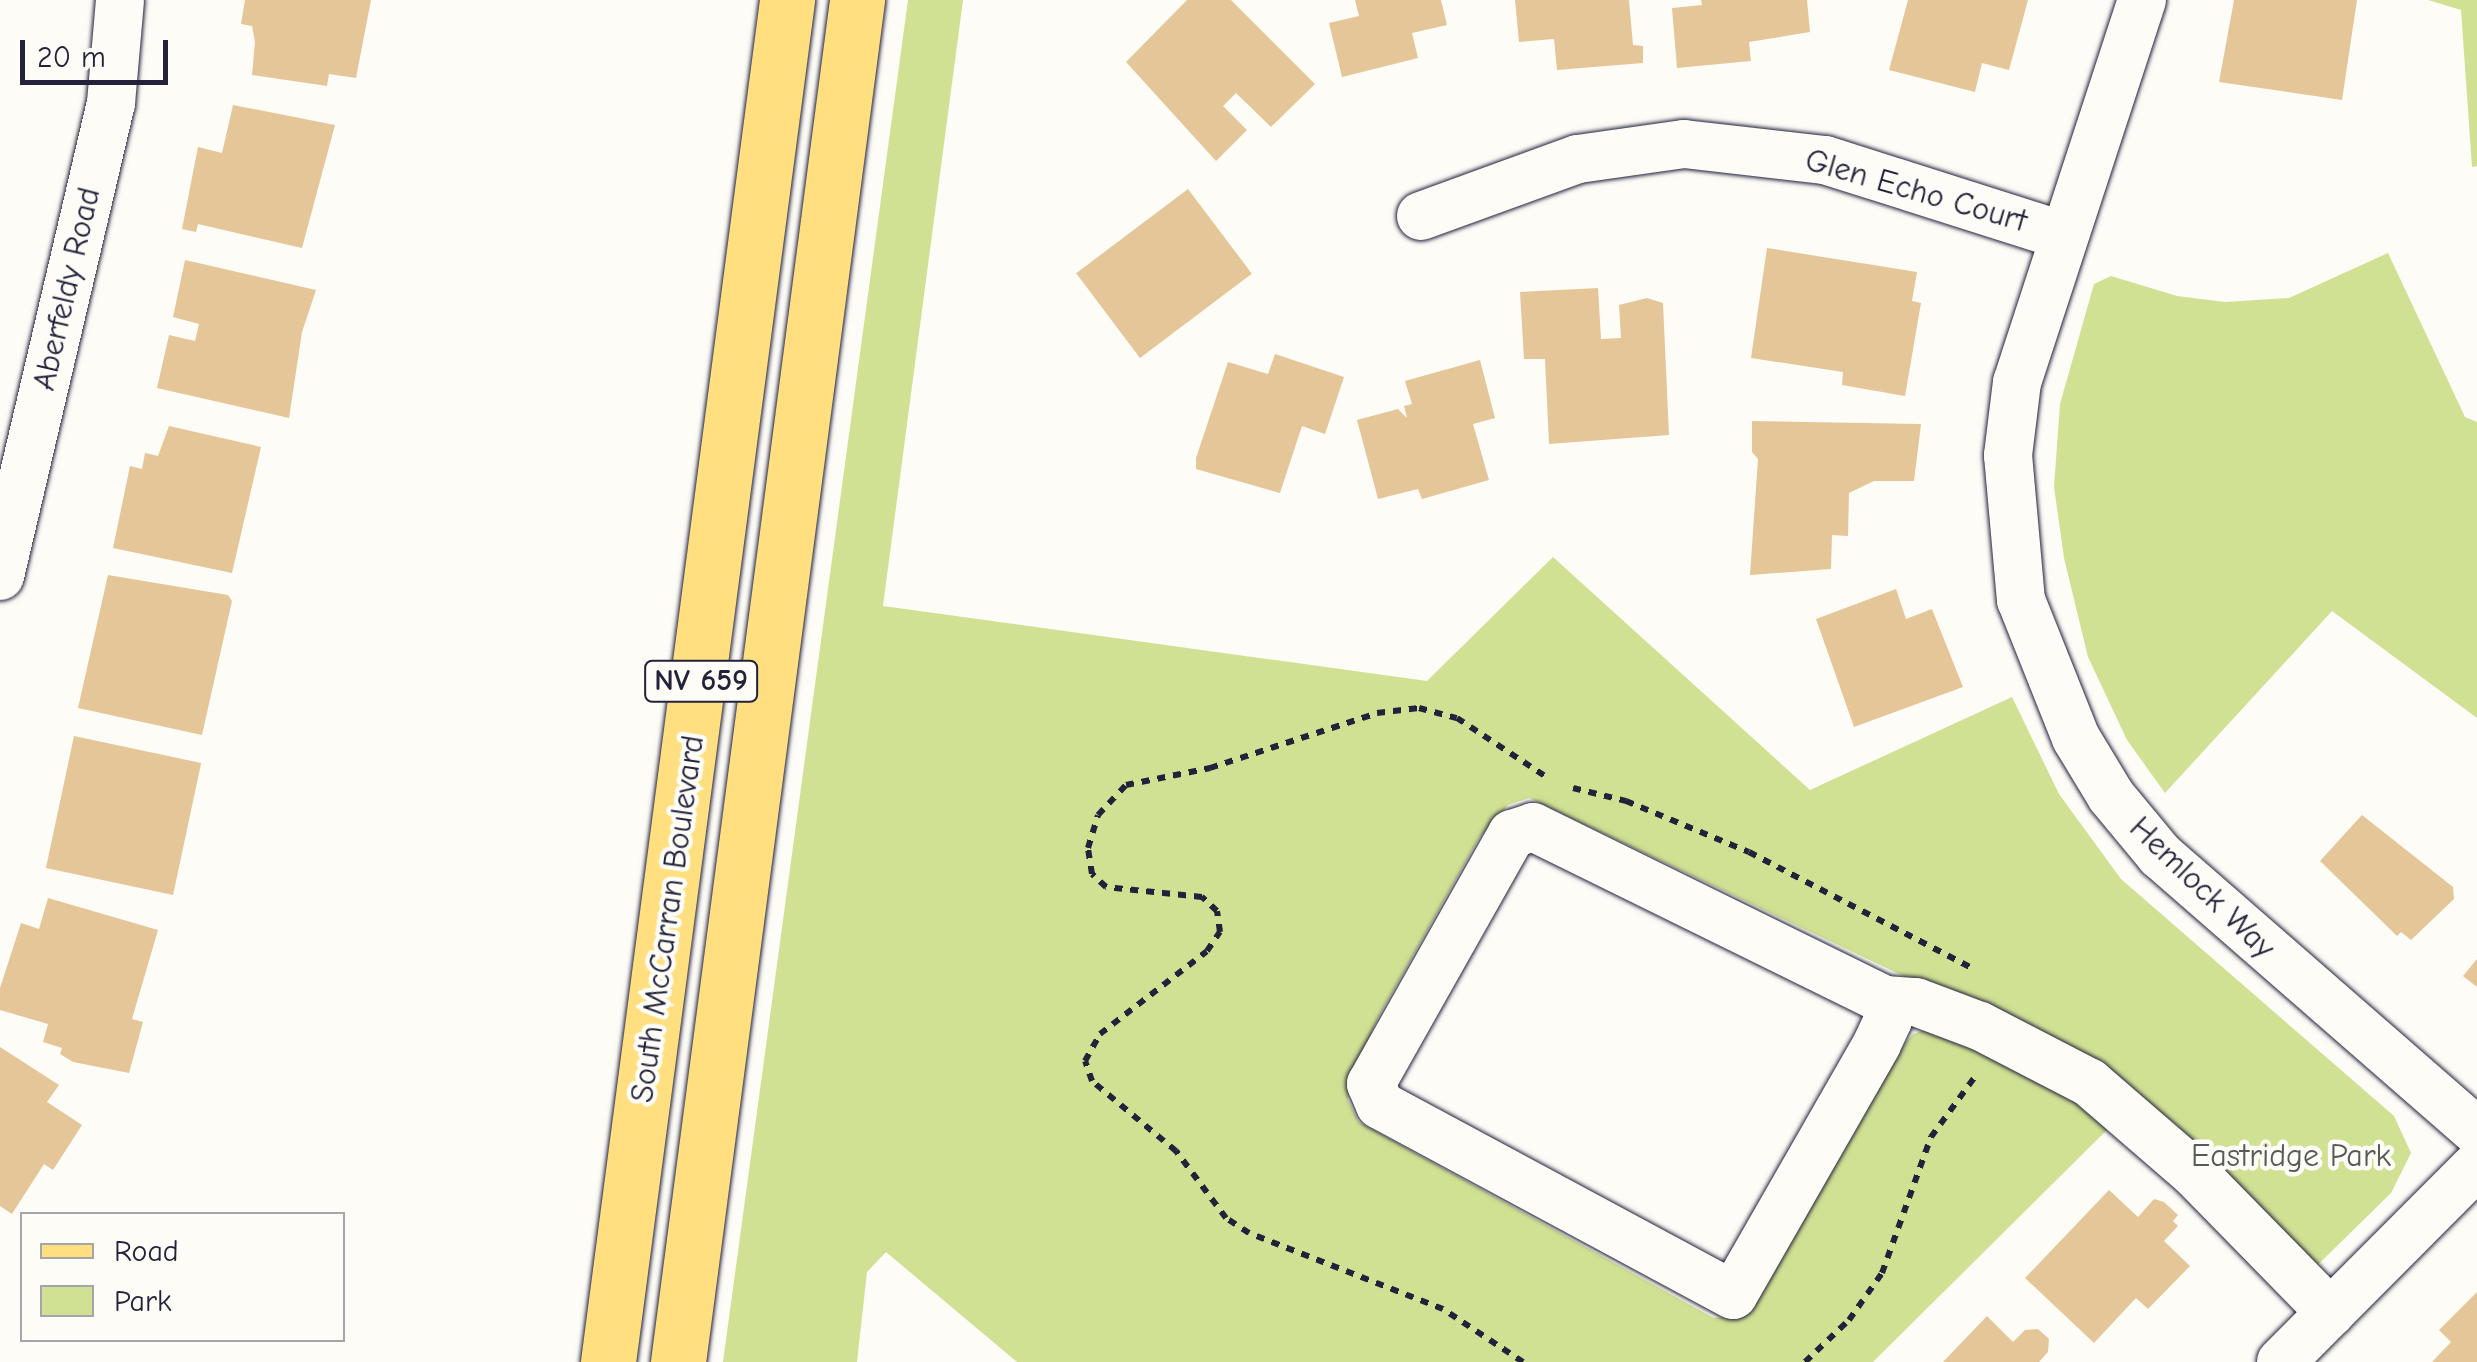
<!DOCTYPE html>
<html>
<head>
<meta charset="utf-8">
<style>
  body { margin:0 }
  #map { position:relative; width:2477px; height:1362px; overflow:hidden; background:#fdfcf7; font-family:"Comic Neue",sans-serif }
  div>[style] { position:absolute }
  .green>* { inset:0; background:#d1e194 }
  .building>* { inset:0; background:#e5c698; transform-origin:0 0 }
  .path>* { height:6px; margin-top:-3px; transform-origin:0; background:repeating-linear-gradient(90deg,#22223b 0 8px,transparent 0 16px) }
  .roads { filter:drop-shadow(0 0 2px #22223b) drop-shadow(0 0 2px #22223b) }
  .minor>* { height:48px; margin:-24px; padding:0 24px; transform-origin:24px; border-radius:24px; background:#fdfcf7 }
  .major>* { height:55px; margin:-27.5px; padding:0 27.5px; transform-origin:27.5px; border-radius:27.5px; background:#ffdf80 }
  span { translate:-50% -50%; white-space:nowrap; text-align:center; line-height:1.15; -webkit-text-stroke:9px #fdfcf7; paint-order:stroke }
  .shield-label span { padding:2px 8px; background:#fdfcf7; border:2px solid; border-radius:8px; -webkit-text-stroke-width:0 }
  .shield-label { font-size:30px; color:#22223b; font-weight:700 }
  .street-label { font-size:32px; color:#22223b }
  .park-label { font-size:32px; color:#575b56 }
  .legend { position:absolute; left:20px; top:1212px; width:325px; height:130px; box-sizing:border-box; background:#fdfcf7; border:2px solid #a5a5ac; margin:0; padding:12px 18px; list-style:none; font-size:30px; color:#22223b }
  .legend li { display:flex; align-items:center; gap:20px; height:50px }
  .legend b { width:50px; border:2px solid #a5a5ac }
  .scale { position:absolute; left:20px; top:40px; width:148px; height:45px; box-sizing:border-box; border:5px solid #22223b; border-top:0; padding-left:12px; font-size:30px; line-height:35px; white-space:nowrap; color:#22223b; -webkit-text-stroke:8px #fdfcf7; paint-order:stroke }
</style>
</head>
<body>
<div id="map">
  <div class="green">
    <div style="clip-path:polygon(evenodd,908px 0,963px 0,883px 606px,1427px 681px,1553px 557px,1810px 790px,2012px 697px,2059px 794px,2121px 879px,2394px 1116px,2411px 1153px,2391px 1193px,2290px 1292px,2118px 1119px,1873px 1362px,1017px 1362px,886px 1252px,867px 1272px,857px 1362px,723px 1362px,908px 0,1529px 798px,1960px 1003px,2026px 1072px,1930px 1028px,1913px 1034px,1894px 1057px,1760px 1297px,1739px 1314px,1714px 1318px,1359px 1122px,1348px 1100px,1351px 1076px,1379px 1016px,1479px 838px,1508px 805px,1529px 798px)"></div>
    <div style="clip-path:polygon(2428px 0,2477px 0,2477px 166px,2472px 167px,2461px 10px)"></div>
    <div style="clip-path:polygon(2388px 253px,2465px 417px,2477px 422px,2477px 718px,2332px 611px,2165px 793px,2127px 740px,2088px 657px,2064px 558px,2054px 487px,2060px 404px,2094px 284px,2111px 276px,2177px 296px,2225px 302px,2289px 298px)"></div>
  </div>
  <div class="building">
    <div style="clip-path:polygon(245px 0,371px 0,356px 78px,329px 74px,327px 86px,252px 75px,255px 42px,252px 26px,241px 24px)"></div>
    <div style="clip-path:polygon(1187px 0,1231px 0,1315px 84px,1271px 127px,1236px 93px,1223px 106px,1247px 130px,1216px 161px,1126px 62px)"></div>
    <div style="clip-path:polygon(1355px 0,1441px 0,1447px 25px,1412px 33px,1418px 58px,1342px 77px,1329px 23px,1359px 16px)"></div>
    <div style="clip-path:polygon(1515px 0,1629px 0,1633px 45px,1643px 46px,1643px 63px,1557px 70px,1554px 39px,1519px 42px)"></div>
    <div style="clip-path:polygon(1701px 0,1807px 0,1810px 32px,1749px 42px,1751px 61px,1677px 68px,1672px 8px,1702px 5px)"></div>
    <div style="clip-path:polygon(1908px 0,2028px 0,2009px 70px,1982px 63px,1975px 92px,1889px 70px)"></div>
    <div style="clip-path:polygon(2234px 0,2357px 0,2342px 100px,2219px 82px)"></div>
    <div style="clip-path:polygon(233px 105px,335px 125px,302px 248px,198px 224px,196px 232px,182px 229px,198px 147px,222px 153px)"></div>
    <div style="left:1188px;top:189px;width:106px;height:140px;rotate:53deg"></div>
    <div style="clip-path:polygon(1767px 248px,1917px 272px,1912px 301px,1921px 303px,1905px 396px,1842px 385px,1843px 372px,1751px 358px)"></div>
    <div style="clip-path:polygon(185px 260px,316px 290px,302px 332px,289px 418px,157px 388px,169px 335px,195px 341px,199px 324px,173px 317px)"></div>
    <div style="clip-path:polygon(1598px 288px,1601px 339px,1621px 338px,1619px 305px,1647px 298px,1663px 303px,1669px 435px,1549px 444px,1545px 359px,1524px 359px,1520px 292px)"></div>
    <div style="clip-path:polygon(1275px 354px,1344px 377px,1325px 434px,1302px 426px,1280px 493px,1196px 469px,1196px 458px,1228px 362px,1268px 374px)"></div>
    <div style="clip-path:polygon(1480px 360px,1495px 418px,1473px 424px,1489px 480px,1422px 499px,1418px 489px,1378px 499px,1357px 420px,1398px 409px,1407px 418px,1404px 406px,1412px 404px,1405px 381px)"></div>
    <div style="clip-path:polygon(1752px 421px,1921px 424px,1914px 481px,1874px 481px,1849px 493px,1848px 536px,1832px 535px,1831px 569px,1750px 575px,1758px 459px,1752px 452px)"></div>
    <div style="clip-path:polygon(169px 426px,261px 447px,232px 573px,113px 548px,130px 466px,142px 469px,145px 453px,158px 456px)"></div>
    <div style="clip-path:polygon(108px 575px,228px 595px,232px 601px,202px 735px,78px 708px)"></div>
    <div style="clip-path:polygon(1896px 589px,1906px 619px,1932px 609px,1963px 687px,1854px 727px,1816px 619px)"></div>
    <div style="left:74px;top:736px;width:130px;height:135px;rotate:12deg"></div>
    <div style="clip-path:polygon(2362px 815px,2453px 887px,2454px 899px,2411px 940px,2401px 932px,2397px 936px,2320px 861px)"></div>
    <div style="clip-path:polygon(48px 898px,158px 930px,132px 1019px,143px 1022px,129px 1073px,73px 1062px,60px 1054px,62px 1048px,43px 1042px,48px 1024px,0 1010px,0 988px,21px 923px,39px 929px)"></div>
    <div style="clip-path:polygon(2477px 959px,2477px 987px,2463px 976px)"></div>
    <div style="clip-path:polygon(0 1047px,59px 1085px,47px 1102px,82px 1125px,53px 1170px,44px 1164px,12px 1214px,0 1206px)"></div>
    <div style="clip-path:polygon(2109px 1190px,2138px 1217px,2154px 1199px,2164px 1202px,2178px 1215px,2173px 1221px,2178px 1226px,2164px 1241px,2190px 1266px,2148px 1309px,2136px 1298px,2094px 1343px,2025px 1278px)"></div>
    <div style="clip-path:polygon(2477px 1292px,2477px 1362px,2432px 1362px,2451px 1342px,2439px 1330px)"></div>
    <div style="clip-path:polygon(1987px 1316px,2013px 1342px,2025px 1330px,2038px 1329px,2049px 1339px,2048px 1352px,2039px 1362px,1943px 1362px)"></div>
  </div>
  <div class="path">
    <div style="left:1573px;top:788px;width:55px;rotate:13.8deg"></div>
    <div style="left:1626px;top:801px;width:133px;rotate:22.5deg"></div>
    <div style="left:1749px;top:852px;width:249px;rotate:27.5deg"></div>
    <div style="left:1523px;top:1362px;width:96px;rotate:-146.5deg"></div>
    <div style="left:1443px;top:1309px;width:208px;rotate:-158.6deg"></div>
    <div style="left:1249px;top:1233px;width:27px;rotate:-147deg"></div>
    <div style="left:1226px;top:1218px;width:84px;rotate:-126.7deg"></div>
    <div style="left:1176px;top:1151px;width:109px;rotate:-140.2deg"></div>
    <div style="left:1092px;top:1081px;width:21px;rotate:-109deg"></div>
    <div style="left:1085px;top:1061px;width:31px;rotate:-61deg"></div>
    <div style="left:1100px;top:1034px;width:135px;rotate:-37.8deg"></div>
    <div style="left:1207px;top:951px;width:23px;rotate:-56deg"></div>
    <div style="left:1220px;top:932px;width:21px;rotate:-98deg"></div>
    <div style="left:1217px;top:911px;width:21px;rotate:-137deg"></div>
    <div style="left:1202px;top:897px;width:97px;rotate:-174.1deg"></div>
    <div style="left:1106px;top:887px;width:19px;rotate:-137deg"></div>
    <div style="left:1092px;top:874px;width:26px;rotate:-99deg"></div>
    <div style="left:1088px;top:848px;width:34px;rotate:-73deg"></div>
    <div style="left:1098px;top:815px;width:41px;rotate:-47deg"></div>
    <div style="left:1126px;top:785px;width:86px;rotate:-11.4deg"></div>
    <div style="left:1210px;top:768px;width:176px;rotate:-18.2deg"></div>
    <div style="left:1377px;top:713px;width:42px;rotate:-6.8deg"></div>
    <div style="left:1419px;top:708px;width:39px;rotate:15deg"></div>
    <div style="left:1457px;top:718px;width:109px;rotate:33.4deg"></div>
    <div style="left:1805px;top:1362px;width:61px;rotate:-43.7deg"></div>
    <div style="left:1849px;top:1320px;width:57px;rotate:-54.9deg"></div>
    <div style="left:1882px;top:1273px;width:145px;rotate:-70.2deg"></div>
    <div style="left:1931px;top:1137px;width:73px;rotate:-53.9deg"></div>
  </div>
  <div class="roads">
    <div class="minor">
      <div style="left:2142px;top:0;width:402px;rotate:108.1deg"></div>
      <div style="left:2017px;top:382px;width:74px;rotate:97deg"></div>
      <div style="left:2008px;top:455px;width:146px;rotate:84.9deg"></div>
      <div style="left:2021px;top:600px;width:149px;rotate:68.3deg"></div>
      <div style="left:2076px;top:738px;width:68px;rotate:58.9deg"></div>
      <div style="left:2111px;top:796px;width:77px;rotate:50.3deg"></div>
      <div style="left:2160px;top:855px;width:421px;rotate:41.1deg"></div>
      <div style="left:1421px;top:216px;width:167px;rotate:-20deg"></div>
      <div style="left:1578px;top:159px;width:107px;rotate:-8.1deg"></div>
      <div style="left:1684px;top:144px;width:142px;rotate:6.5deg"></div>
      <div style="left:1825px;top:160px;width:249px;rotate:17.6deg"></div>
      <div style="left:0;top:576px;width:486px;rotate:-76.8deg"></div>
      <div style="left:111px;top:103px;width:103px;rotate:-85deg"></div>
      <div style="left:1885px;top:1000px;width:20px;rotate:81deg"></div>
      <div style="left:1888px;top:1020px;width:26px;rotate:115deg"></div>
      <div style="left:1877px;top:1044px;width:289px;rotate:119.8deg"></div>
      <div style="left:1733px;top:1295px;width:401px;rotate:-151.7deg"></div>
      <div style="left:1380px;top:1105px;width:23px;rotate:-113deg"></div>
      <div style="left:1371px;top:1084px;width:287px;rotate:-60.6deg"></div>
      <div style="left:1512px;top:834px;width:22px;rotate:-18deg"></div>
      <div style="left:1533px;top:827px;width:392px;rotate:26.2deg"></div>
      <div style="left:1885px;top:1000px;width:31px;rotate:4deg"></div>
      <div style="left:1916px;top:1002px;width:68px;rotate:20.6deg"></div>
      <div style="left:1980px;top:1026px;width:124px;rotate:27.4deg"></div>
      <div style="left:2090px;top:1083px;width:139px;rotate:40.9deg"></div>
      <div style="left:2195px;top:1174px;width:194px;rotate:45.6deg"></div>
      <div style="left:2281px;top:1362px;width:278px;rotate:-45.1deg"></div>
    </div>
    <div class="major">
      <div style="left:608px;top:1362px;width:1374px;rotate:-82.51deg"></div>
      <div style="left:678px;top:1362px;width:1374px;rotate:-82.51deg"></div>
    </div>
  </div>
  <div class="shield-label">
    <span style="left:701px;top:681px">NV 659</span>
  </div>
  <div class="street-label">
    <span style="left:1916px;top:191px;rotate:16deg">Glen Echo Court</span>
    <span style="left:67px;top:289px;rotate:-77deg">Aberfeldy Road</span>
    <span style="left:2202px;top:888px;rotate:44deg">Hemlock Way</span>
    <span style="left:668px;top:919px;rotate:-82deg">South McCarran Boulevard</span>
  </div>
  <div class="park-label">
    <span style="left:2291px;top:1156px">Eastridge Park</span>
  </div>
  <ul class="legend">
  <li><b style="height:12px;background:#ffdf80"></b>Road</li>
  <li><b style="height:28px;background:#d1e194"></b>Park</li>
  </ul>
  <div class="scale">20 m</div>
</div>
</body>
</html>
